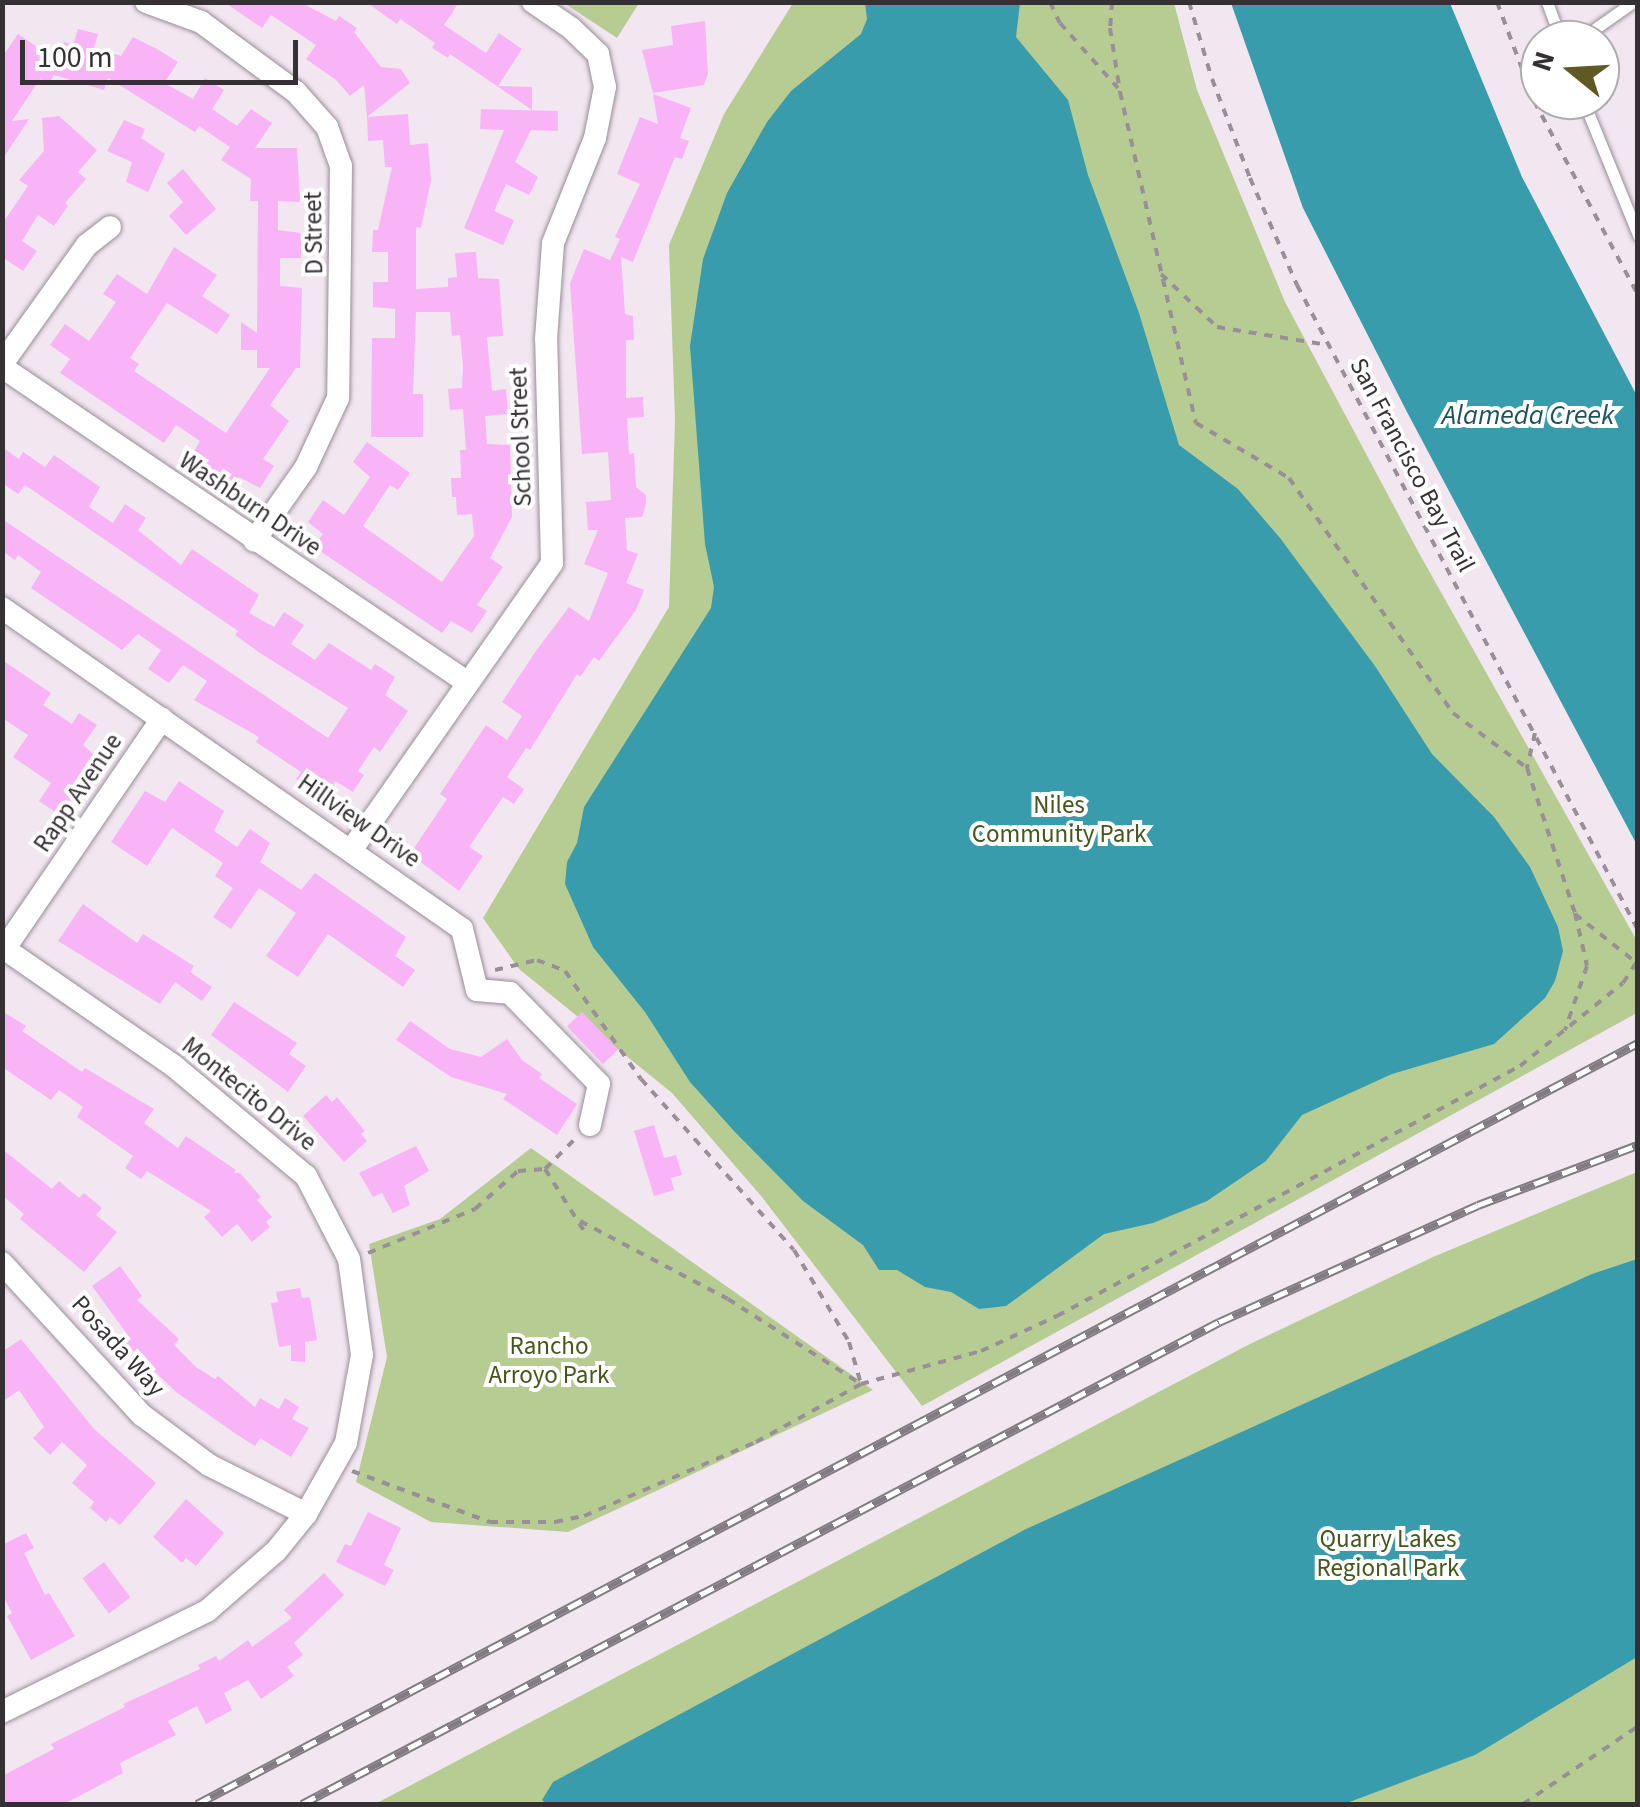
<!DOCTYPE html>
<html>
<head>
<meta charset="utf-8">
<style>
  body { margin:0 }
  #map { position:relative; width:1640px; height:1807px; overflow:hidden; background:#f2e6f1; font-family:"Source Sans 3",sans-serif }
  div>[style] { position:absolute }
  .green>* { inset:0; background:#b7cc93 }
  .water>* { inset:0; background:#389cad }
  .building>* { inset:0; background:#f8b4f7; transform-origin:0 0 }
  .path>* { height:4px; margin-top:-2px; transform-origin:0; background:repeating-linear-gradient(90deg,#988f97 0 8px,transparent 0 16px) }
  .roads { filter:drop-shadow(0 0 2px #978d97) drop-shadow(0 0 2px #978d97) }
  .service>* { height:11px; margin:-5.5px; padding:0 5.5px; transform-origin:5.5px; border-radius:5.5px; background:#fff }
  .minor>* { height:22px; margin:-11px; padding:0 11px; transform-origin:11px; border-radius:11px; background:#fff }
  .rail>* { height:9px; margin-top:-4.5px; transform-origin:0; background:repeating-linear-gradient(90deg,#fff 0 15px,#827b81 0 30px); box-sizing:border-box; border-block:2px solid #827b81 }
  span { translate:-50% -50%; white-space:nowrap; text-align:center; line-height:1.15; -webkit-text-stroke:8px #fff; paint-order:stroke }
  .street-label { font-size:25px; color:#353034 }
  .park-label { font-size:25px; color:#44571a }
  .water-label { font-size:28px; color:#1b525c; font-style:italic }
  .frame { position:absolute; inset:0; border:5px solid #353034; pointer-events:none }
  .north { position:absolute; left:1520px; top:20px; width:100px; height:100px; box-sizing:border-box; background:#fff; border:2px solid #aeacae; border-radius:50%; rotate:288deg; font-size:28px; font-weight:700; line-height:40px; text-align:center; color:#353034 }
  .north::after { content:''; display:block; margin:auto; width:35px; height:45px; background:#605926; clip-path:polygon(50% 0,100% 100%,50% 72%,0 100%) }
  .scale { position:absolute; left:20px; top:40px; width:278px; height:45px; box-sizing:border-box; border:5px solid #353034; border-top:0; padding-left:12px; font-size:30px; line-height:35px; white-space:nowrap; color:#353034; -webkit-text-stroke:8px #fff; paint-order:stroke }
</style>
</head>
<body>
<div id="map">
  <div class="green">
    <div style="clip-path:polygon(564px 3px,639px 3px,617px 38px)"></div>
    <div style="clip-path:polygon(793px 3px,1174px 3px,1197px 90px,1285px 302px,1419px 553px,1637px 941px,1637px 1013px,922px 1406px,762px 1197px,672px 1093px,519px 969px,483px 918px,669px 607px,675px 420px,669px 245px,724px 114px)"></div>
    <div style="clip-path:polygon(531px 1148px,873px 1390px,568px 1532px,431px 1522px,356px 1482px,387px 1357px,369px 1244px,440px 1219px)"></div>
    <div style="clip-path:polygon(1637px 1172px,1637px 1804px,375px 1804px,1248px 1345px,1433px 1257px)"></div>
  </div>
  <div class="water">
    <div style="clip-path:polygon(865px 3px,1020px 3px,1016px 37px,1068px 100px,1088px 175px,1139px 313px,1179px 445px,1238px 489px,1280px 538px,1375px 666px,1432px 754px,1494px 817px,1530px 867px,1558px 927px,1563px 951px,1555px 981px,1545px 998px,1494px 1044px,1392px 1074px,1302px 1115px,1266px 1161px,1207px 1201px,1153px 1223px,1104px 1234px,1006px 1306px,979px 1309px,951px 1292px,925px 1287px,897px 1270px,879px 1270px,863px 1245px,803px 1201px,734px 1131px,690px 1082px,645px 1012px,593px 947px,565px 884px,567px 862px,577px 843px,584px 807px,711px 608px,714px 587px,705px 544px,690px 346px,703px 259px,727px 193px,767px 122px,791px 91px,861px 34px,867px 19px)"></div>
    <div style="clip-path:polygon(1231px 3px,1450px 3px,1522px 177px,1637px 396px,1637px 845px,1407px 412px,1303px 208px)"></div>
    <div style="clip-path:polygon(1637px 1259px,1637px 1657px,1475px 1755px,1344px 1804px,546px 1804px,542px 1800px,553px 1782px,1026px 1529px,1592px 1274px)"></div>
  </div>
  <div class="building">
    <div style="clip-path:polygon(224px 2px,300px 2px,336px 21px,339px 16px,357px 28px,354px 32px,381px 67px,401px 69px,410px 83px,367px 117px,364px 85px,350px 96px,336px 80px,306px 59px,316px 45px,271px 15px,262px 28px)"></div>
    <div style="clip-path:polygon(366px 2px,459px 2px,444px 25px,486px 53px,499px 33px,522px 49px,498px 86px,532px 87px,532px 110px,450px 54px,448px 58px,432px 48px,435px 43px,400px 19px,397px 24px)"></div>
    <div style="clip-path:polygon(705px 21px,708px 74px,704px 85px,653px 93px,642px 50px,673px 45px,671px 26px)"></div>
    <div style="clip-path:polygon(78px 29px,98px 34px,94px 48px,121px 56px,133px 37px,157px 49px,178px 62px,164px 83px,193px 99px,205px 78px,224px 90px,212px 109px,237px 126px,251px 109px,272px 123px,255px 148px,297px 148px,300px 202px,278px 201px,278px 230px,301px 233px,301px 258px,280px 258px,280px 286px,302px 288px,300px 368px,296px 368px,270px 405px,289px 421px,263px 459px,274px 466px,260px 488px,239px 477px,230px 489px,189px 460px,200px 441px,176px 425px,164px 443px,60px 373px,70px 359px,50px 345px,65px 324px,89px 341px,116px 302px,103px 294px,117px 274px,147px 294px,174px 247px,217px 275px,202px 296px,230px 315px,217px 334px,167px 303px,130px 358px,139px 364px,134px 371px,226px 433px,270px 368px,257px 368px,257px 350px,241px 350px,241px 322px,257px 333px,258px 201px,250px 201px,251px 179px,221px 160px,230px 147px,199px 126px,195px 132px,108px 78px,104px 90px,54px 75px,48px 85px,40px 79px,12px 121px,29px 119px,2px 160px,2px 57px,18px 34px,58px 61px,64px 42px,73px 45px)"></div>
    <div style="clip-path:polygon(653px 94px,691px 108px,680px 138px,689px 141px,682px 159px,675px 157px,633px 262px,621px 257px,625px 314px,633px 316px,634px 340px,626px 340px,626px 398px,643px 397px,644px 417px,627px 418px,629px 454px,634px 453px,636px 487px,646px 495px,646px 504px,642px 517px,625px 518px,627px 550px,638px 554px,626px 583px,644px 590px,636px 610px,599px 661px,594px 657px,580px 677px,577px 674px,530px 750px,526px 748px,507px 777px,524px 789px,514px 804px,503px 797px,469px 847px,483px 856px,459px 891px,410px 854px,447px 799px,440px 794px,486px 725px,507px 740px,522px 716px,502px 702px,536px 651px,569px 607px,589px 621px,608px 573px,584px 564px,598px 530px,588px 530px,586px 502px,611px 500px,608px 452px,582px 454px,570px 283px,584px 249px,610px 260px,620px 239px,615px 237px,640px 184px,617px 174px,640px 117px,658px 124px)"></div>
    <div style="clip-path:polygon(481px 109px,558px 111px,558px 131px,531px 130px,515px 162px,538px 177px,529px 195px,506px 184px,494px 211px,514px 220px,503px 245px,464px 228px,504px 130px,480px 129px)"></div>
    <div style="clip-path:polygon(408px 114px,410px 145px,428px 143px,431px 180px,421px 228px,416px 227px,416px 289px,448px 287px,448px 278px,457px 277px,455px 253px,476px 252px,478px 278px,499px 279px,503px 336px,487px 337px,492px 391px,506px 389px,508px 414px,485px 416px,487px 444px,510px 445px,512px 517px,490px 558px,503px 567px,477px 605px,487px 611px,472px 633px,451px 621px,442px 633px,314px 547px,323px 534px,308px 522px,323px 500px,344px 515px,370px 477px,353px 462px,367px 442px,410px 473px,398px 490px,390px 485px,363px 526px,442px 582px,474px 536px,472px 514px,457px 515px,456px 497px,452px 497px,451px 478px,461px 478px,460px 450px,466px 450px,463px 409px,450px 410px,448px 389px,462px 388px,463px 366px,460px 335px,452px 336px,450px 312px,416px 312px,413px 394px,423px 394px,423px 437px,371px 437px,372px 338px,395px 338px,395px 309px,373px 307px,373px 282px,388px 282px,388px 252px,372px 252px,373px 230px,378px 230px,392px 167px,385px 167px,383px 140px,368px 141px,367px 117px)"></div>
    <div style="clip-path:polygon(59px 116px,97px 150px,78px 172px,86px 179px,65px 203px,68px 206px,54px 226px,38px 215px,22px 241px,37px 251px,23px 271px,2px 257px,2px 224px,28px 186px,19px 180px,44px 151px,42px 118px)"></div>
    <div style="clip-path:polygon(124px 120px,145px 129px,141px 138px,165px 154px,148px 192px,126px 182px,132px 162px,107px 151px)"></div>
    <div style="clip-path:polygon(183px 169px,216px 209px,186px 235px,169px 216px,183px 202px,167px 183px)"></div>
    <div style="clip-path:polygon(2px 447px,19px 459px,23px 452px,45px 467px,54px 455px,100px 487px,89px 507px,113px 523px,125px 504px,146px 518px,138px 530px,181px 565px,192px 549px,259px 595px,249px 613px,274px 627px,284px 612px,304px 625px,291px 644px,315px 660px,329px 643px,371px 670px,375px 664px,395px 677px,385px 695px,408px 711px,380px 752px,374px 747px,358px 771px,364px 775px,353px 792px,335px 781px,324px 798px,296px 779px,301px 772px,256px 742px,259px 737px,194px 700px,207px 681px,183px 665px,169px 683px,148px 669px,161px 650px,138px 634px,122px 650px,31px 588px,41px 572px,18px 555px,15px 560px,2px 551px,2px 519px,328px 738px,348px 708px,260px 653px,235px 635px,238px 631px,25px 485px,18px 494px,2px 483px)"></div>
    <div style="clip-path:polygon(2px 660px,51px 693px,43px 705px,72px 724px,79px 713px,97px 725px,83px 745px,100px 760px,61px 816px,39px 801px,51px 783px,13px 757px,28px 735px,2px 718px)"></div>
    <div style="clip-path:polygon(179px 781px,224px 811px,214px 831px,237px 847px,250px 829px,270px 843px,260px 862px,301px 890px,315px 873px,406px 937px,395px 956px,415px 970px,403px 987px,328px 934px,298px 977px,266px 956px,296px 913px,259px 888px,231px 929px,213px 917px,233px 888px,215px 876px,223px 863px,172px 828px,147px 866px,111px 842px,145px 791px,165px 802px)"></div>
    <div style="clip-path:polygon(83px 904px,137px 943px,143px 934px,194px 966px,190px 972px,212px 987px,202px 1001px,175px 982px,160px 1004px,58px 941px)"></div>
    <div style="clip-path:polygon(234px 1002px,297px 1043px,289px 1054px,306px 1066px,288px 1092px,211px 1035px)"></div>
    <div style="clip-path:polygon(2px 1011px,26px 1026px,22px 1031px,82px 1072px,85px 1068px,154px 1109px,144px 1123px,178px 1148px,186px 1136px,236px 1170px,234px 1173px,240px 1173px,261px 1197px,257px 1200px,272px 1217px,266px 1222px,270px 1227px,252px 1242px,237px 1224px,222px 1237px,204px 1217px,211px 1211px,147px 1171px,141px 1179px,125px 1168px,133px 1156px,77px 1117px,83px 1107px,59px 1090px,51px 1100px,2px 1067px)"></div>
    <div style="left:582px;top:1012px;width:52px;height:21px;rotate:46deg"></div>
    <div style="clip-path:polygon(410px 1021px,450px 1049px,481px 1057px,507px 1039px,522px 1060px,542px 1074px,539px 1078px,577px 1104px,557px 1135px,503px 1099px,507px 1094px,451px 1077px,396px 1040px)"></div>
    <div style="clip-path:polygon(326px 1095px,332px 1102px,337px 1097px,365px 1131px,361px 1134px,367px 1141px,344px 1162px,303px 1116px)"></div>
    <div style="clip-path:polygon(654px 1125px,664px 1158px,676px 1155px,682px 1175px,671px 1178px,674px 1190px,654px 1196px,634px 1131px)"></div>
    <div style="clip-path:polygon(416px 1146px,429px 1171px,404px 1186px,410px 1205px,393px 1213px,382px 1193px,373px 1197px,359px 1173px)"></div>
    <div style="clip-path:polygon(2px 1149px,52px 1189px,59px 1181px,79px 1198px,84px 1193px,102px 1208px,96px 1215px,117px 1232px,84px 1272px,20px 1219px,24px 1214px,2px 1195px)"></div>
    <div style="clip-path:polygon(120px 1266px,142px 1296px,137px 1300px,179px 1339px,174px 1345px,196px 1367px,215px 1379px,218px 1376px,255px 1407px,260px 1398px,279px 1409px,285px 1398px,299px 1407px,292px 1419px,309px 1428px,291px 1457px,260px 1438px,255px 1446px,236px 1434px,176px 1392px,125px 1343px,130px 1338px,92px 1286px)"></div>
    <div style="clip-path:polygon(300px 1288px,302px 1298px,310px 1297px,317px 1340px,305px 1342px,305px 1362px,291px 1361px,291px 1345px,279px 1347px,271px 1303px,278px 1302px,276px 1292px)"></div>
    <div style="clip-path:polygon(21px 1339px,94px 1429px,156px 1483px,120px 1525px,110px 1517px,106px 1522px,90px 1508px,94px 1502px,72px 1483px,87px 1465px,62px 1442px,50px 1455px,33px 1438px,44px 1427px,19px 1390px,2px 1402px,2px 1352px)"></div>
    <div style="clip-path:polygon(186px 1499px,224px 1533px,196px 1566px,186px 1558px,182px 1563px,153px 1537px)"></div>
    <div style="clip-path:polygon(368px 1512px,401px 1528px,384px 1565px,394px 1570px,385px 1586px,336px 1562px,345px 1544px,351px 1546px)"></div>
    <div style="clip-path:polygon(26px 1533px,34px 1548px,24px 1553px,45px 1595px,49px 1593px,75px 1636px,31px 1660px,7px 1616px,12px 1613px,2px 1594px,2px 1545px)"></div>
    <div style="left:104px;top:1562px;width:44px;height:27px;rotate:53deg"></div>
    <div style="clip-path:polygon(324px 1573px,344px 1595px,294px 1643px,303px 1655px,287px 1667px,294px 1676px,277px 1688px,261px 1699px,248px 1680px,224px 1693px,232px 1710px,206px 1724px,197px 1706px,168px 1721px,176px 1735px,120px 1763px,123px 1773px,64px 1804px,2px 1804px,2px 1776px,54px 1749px,51px 1744px,125px 1707px,123px 1704px,200px 1669px,198px 1665px,216px 1656px,219px 1661px,248px 1640px,252px 1647px,292px 1618px,284px 1610px)"></div>
  </div>
  <div class="path">
    <div style="left:1050px;top:2px;width:23px;rotate:65deg"></div>
    <div style="left:1060px;top:23px;width:87px;rotate:48.3deg"></div>
    <div style="left:1112px;top:2px;width:26px;rotate:94deg"></div>
    <div style="left:1110px;top:28px;width:65px;rotate:81.1deg"></div>
    <div style="left:1120px;top:92px;width:340px;rotate:77.1deg"></div>
    <div style="left:1196px;top:423px;width:108px;rotate:30.6deg"></div>
    <div style="left:1289px;top:478px;width:287px;rotate:55.1deg"></div>
    <div style="left:1453px;top:713px;width:92px;rotate:36.6deg"></div>
    <div style="left:1189px;top:2px;width:80px;rotate:73.4deg"></div>
    <div style="left:1212px;top:79px;width:106px;rotate:69deg"></div>
    <div style="left:1250px;top:178px;width:117px;rotate:66.3deg"></div>
    <div style="left:1297px;top:285px;width:730px;rotate:62.14deg"></div>
    <div style="left:1497px;top:2px;width:106px;rotate:69.5deg"></div>
    <div style="left:1534px;top:101px;width:220px;rotate:61.8deg"></div>
    <div style="left:1161px;top:274px;width:77px;rotate:43.4deg"></div>
    <div style="left:1217px;top:327px;width:112px;rotate:9.2deg"></div>
    <div style="left:1535px;top:733px;width:36px;rotate:103deg"></div>
    <div style="left:1527px;top:768px;width:153px;rotate:71.7deg"></div>
    <div style="left:1575px;top:913px;width:54px;rotate:77.2deg"></div>
    <div style="left:1587px;top:966px;width:68px;rotate:109deg"></div>
    <div style="left:1575px;top:914px;width:75px;rotate:38.5deg"></div>
    <div style="left:495px;top:970px;width:43px;rotate:-13.4deg"></div>
    <div style="left:537px;top:960px;width:30px;rotate:21deg"></div>
    <div style="left:565px;top:971px;width:132px;rotate:54.9deg"></div>
    <div style="left:641px;top:1079px;width:229px;rotate:48.2deg"></div>
    <div style="left:794px;top:1250px;width:107px;rotate:59.1deg"></div>
    <div style="left:849px;top:1342px;width:44px;rotate:74.1deg"></div>
    <div style="left:545px;top:1169px;width:45px;rotate:-45deg"></div>
    <div style="left:580px;top:1221px;width:167px;rotate:27.8deg"></div>
    <div style="left:728px;top:1299px;width:158px;rotate:32.6deg"></div>
    <div style="left:368px;top:1253px;width:116px;rotate:-22.4deg"></div>
    <div style="left:475px;top:1209px;width:57px;rotate:-41.5deg"></div>
    <div style="left:518px;top:1171px;width:27px;rotate:-4deg"></div>
    <div style="left:545px;top:1169px;width:77px;rotate:57.8deg"></div>
    <div style="left:352px;top:1471px;width:147px;rotate:20.3deg"></div>
    <div style="left:490px;top:1522px;width:65px"></div>
    <div style="left:555px;top:1522px;width:30px;rotate:-12deg"></div>
    <div style="left:584px;top:1516px;width:187px;rotate:-23.3deg"></div>
    <div style="left:756px;top:1442px;width:120px;rotate:-28.9deg"></div>
    <div style="left:861px;top:1384px;width:124px;rotate:-15.4deg"></div>
    <div style="left:981px;top:1351px;width:84px;rotate:-24.7deg"></div>
    <div style="left:1057px;top:1316px;width:526px;rotate:-28.37deg"></div>
    <div style="left:1520px;top:1066px;width:132px;rotate:-38.9deg"></div>
    <div style="left:1623px;top:983px;width:27px;rotate:-57deg"></div>
    <div style="left:1523px;top:1804px;width:139px;rotate:-34.1deg"></div>
  </div>
  <div class="roads">
    <div class="service">
      <div style="left:1547px;top:2px;width:40px;rotate:69.8deg"></div>
      <div style="left:1579px;top:40px;width:66px;rotate:-35.1deg"></div>
      <div style="left:1583px;top:100px;width:146px;rotate:67.8deg"></div>
    </div>
    <div class="minor">
      <div style="left:146px;top:2px;width:59px;rotate:20deg"></div>
      <div style="left:201px;top:22px;width:118px;rotate:36.4deg"></div>
      <div style="left:296px;top:92px;width:47px;rotate:48.5deg"></div>
      <div style="left:327px;top:127px;width:41px;rotate:70.3deg"></div>
      <div style="left:341px;top:166px;width:232px;rotate:90.7deg"></div>
      <div style="left:338px;top:398px;width:76px;rotate:114.9deg"></div>
      <div style="left:306px;top:467px;width:90px;rotate:125.1deg"></div>
      <div style="left:2px;top:364px;width:146px;rotate:-54.5deg"></div>
      <div style="left:87px;top:245px;width:29px;rotate:-38deg"></div>
      <div style="left:2px;top:367px;width:563px;rotate:34.14deg"></div>
      <div style="left:2px;top:608px;width:561px;rotate:34.91deg"></div>
      <div style="left:462px;top:929px;width:63px;rotate:76.2deg"></div>
      <div style="left:477px;top:990px;width:33px;rotate:5deg"></div>
      <div style="left:510px;top:993px;width:127px;rotate:45.6deg"></div>
      <div style="left:599px;top:1084px;width:42px;rotate:102.4deg"></div>
      <div style="left:352px;top:849px;width:349px;rotate:-55deg"></div>
      <div style="left:552px;top:563px;width:224px;rotate:-91.5deg"></div>
      <div style="left:546px;top:339px;width:96px;rotate:-85.8deg"></div>
      <div style="left:553px;top:243px;width:113px;rotate:-68.2deg"></div>
      <div style="left:595px;top:138px;width:52px;rotate:-78.9deg"></div>
      <div style="left:605px;top:87px;width:34px;rotate:-102deg"></div>
      <div style="left:598px;top:54px;width:37px;rotate:-136deg"></div>
      <div style="left:571px;top:28px;width:46px;rotate:-145.6deg"></div>
      <div style="left:2px;top:947px;width:211px;rotate:34.7deg"></div>
      <div style="left:175px;top:1067px;width:170px;rotate:39.8deg"></div>
      <div style="left:306px;top:1176px;width:93px;rotate:62.6deg"></div>
      <div style="left:349px;top:1259px;width:97px;rotate:82.3deg"></div>
      <div style="left:362px;top:1355px;width:89px;rotate:100.3deg"></div>
      <div style="left:346px;top:1443px;width:81px;rotate:119.4deg"></div>
      <div style="left:306px;top:1514px;width:48px;rotate:129deg"></div>
      <div style="left:276px;top:1551px;width:91px;rotate:139deg"></div>
      <div style="left:207px;top:1611px;width:229px;rotate:153.8deg"></div>
      <div style="left:5px;top:948px;width:278px;rotate:-55.6deg"></div>
      <div style="left:2px;top:1263px;width:207px;rotate:47.4deg"></div>
      <div style="left:142px;top:1415px;width:84px;rotate:36.7deg"></div>
      <div style="left:209px;top:1465px;width:109px;rotate:26.8deg"></div>
    </div>
  </div>
  <div class="rail">
    <div style="left:197px;top:1804px;width:1630px;rotate:-27.84deg"></div>
    <div style="left:302px;top:1804px;width:1036px;rotate:-27.73deg"></div>
    <div style="left:1219px;top:1322px;width:284px;rotate:-24.3deg"></div>
    <div style="left:1478px;top:1205px;width:171px;rotate:-20.6deg"></div>
  </div>
  <div class="street-label">
    <span style="left:314px;top:233px;rotate:-91deg">D Street</span>
    <span style="left:521px;top:437px;rotate:-92deg">School Street</span>
    <span style="left:1412px;top:465px;rotate:62deg">San Francisco Bay Trail</span>
    <span style="left:250px;top:504px;rotate:34deg">Washburn Drive</span>
    <span style="left:78px;top:793px;rotate:-56deg">Rapp Avenue</span>
    <span style="left:359px;top:821px;rotate:35deg">Hillview Drive</span>
    <span style="left:249px;top:1094px;rotate:39deg">Montecito Drive</span>
    <span style="left:118px;top:1346px;rotate:48deg">Posada Way</span>
  </div>
  <div class="park-label">
    <span style="left:1059px;top:820px">Niles<br>Community Park</span>
    <span style="left:549px;top:1361px">Rancho<br>Arroyo Park</span>
    <span style="left:1388px;top:1554px">Quarry Lakes<br>Regional Park</span>
  </div>
  <div class="water-label">
    <span style="left:1528px;top:415px">Alameda Creek</span>
  </div>
  <div class="frame"></div>
  <div class="north">N</div>
  <div class="scale">100 m</div>
</div>
</body>
</html>
